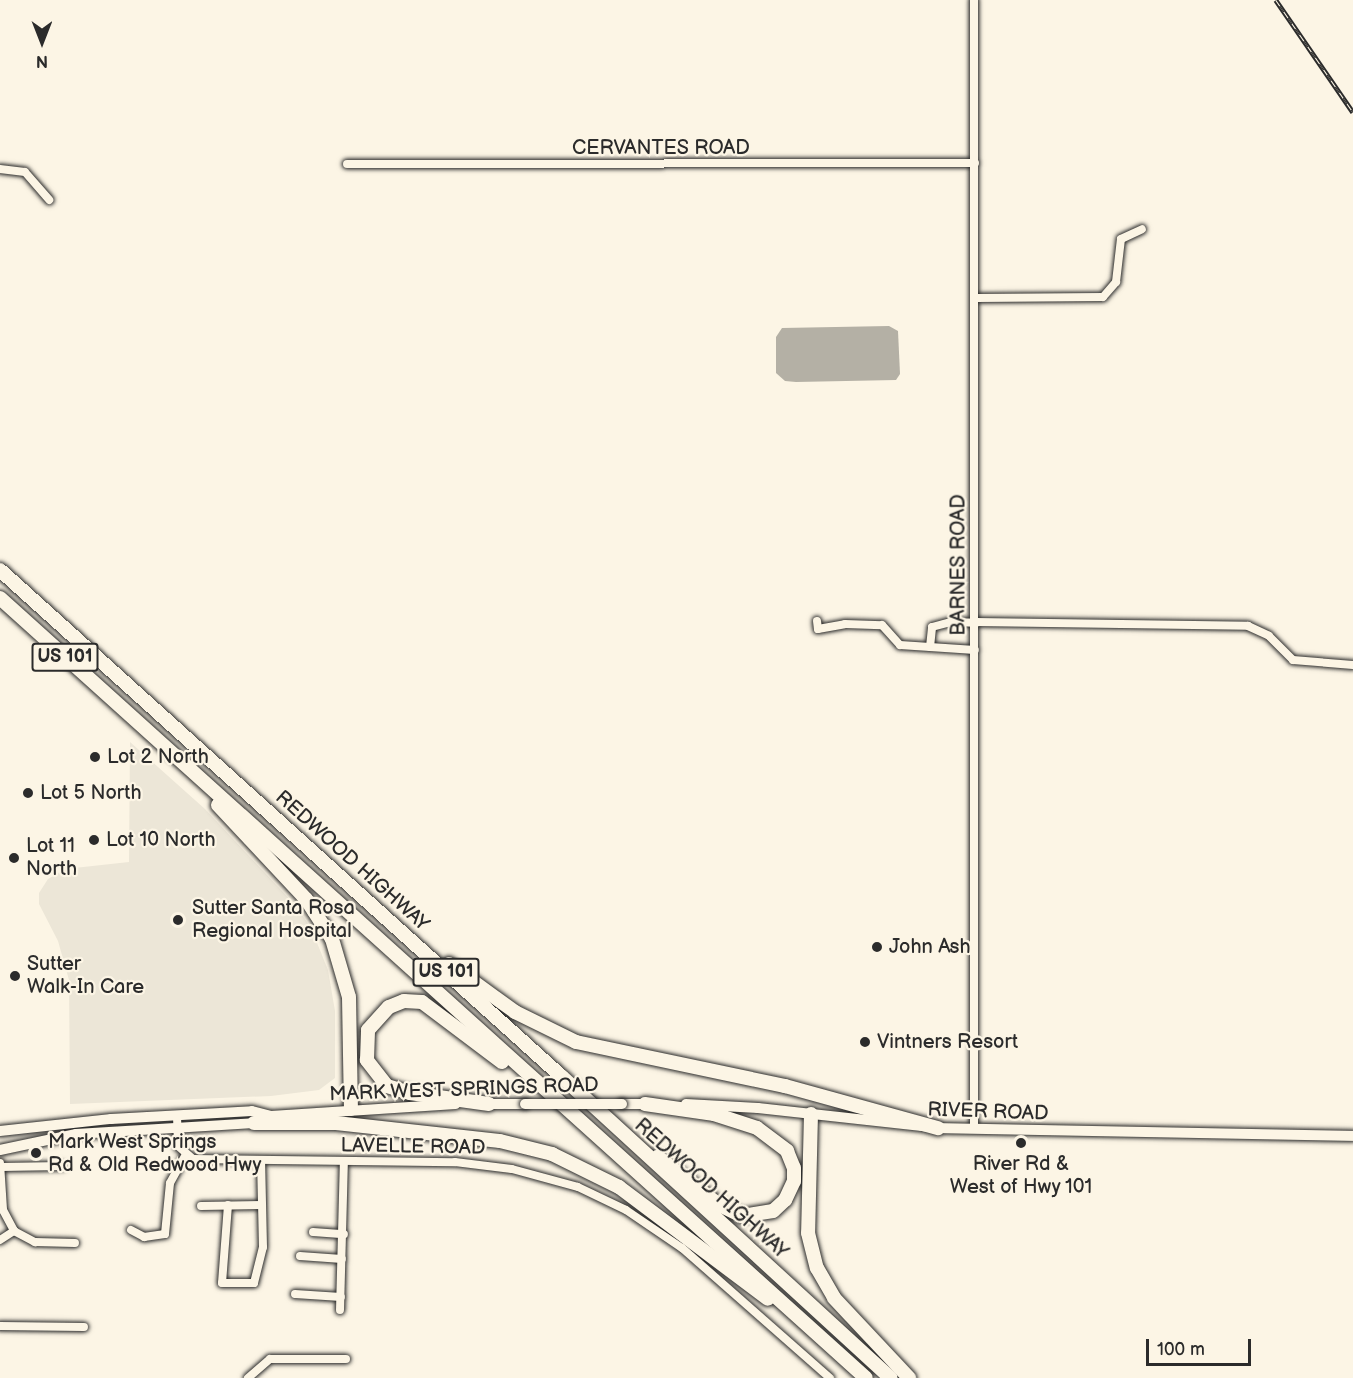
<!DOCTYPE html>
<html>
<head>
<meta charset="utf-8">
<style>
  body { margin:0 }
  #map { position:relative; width:1353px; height:1378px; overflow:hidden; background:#fcf5e5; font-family:"Balsamiq Sans",sans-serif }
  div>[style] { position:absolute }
  .built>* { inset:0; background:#ece6d7 }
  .water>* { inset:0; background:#b4b0a5 }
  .roads { filter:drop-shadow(0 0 2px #2b2b2b) drop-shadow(0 0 2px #2b2b2b) }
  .minor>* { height:8px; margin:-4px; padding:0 4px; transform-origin:4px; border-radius:4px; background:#fcf5e5 }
  .secondary>* { height:10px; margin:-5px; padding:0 5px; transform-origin:5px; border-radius:5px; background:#fcf5e5 }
  .motorway>* { height:14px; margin:-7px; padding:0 7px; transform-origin:7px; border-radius:7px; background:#fcf5e5 }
  .rail>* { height:4.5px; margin-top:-2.25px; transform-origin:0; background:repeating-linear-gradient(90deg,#fcf5e5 0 7px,#2b2b2b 0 14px); box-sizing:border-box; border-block:2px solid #2b2b2b }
  .bridges { filter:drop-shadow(0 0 2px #2b2b2b) drop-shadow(0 0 2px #2b2b2b) }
  .secondary-bridge>* { height:10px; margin:-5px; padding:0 5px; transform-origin:5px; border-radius:5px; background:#fcf5e5 }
  .dots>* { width:16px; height:16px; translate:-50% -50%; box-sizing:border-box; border:3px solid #fcf5e5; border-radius:50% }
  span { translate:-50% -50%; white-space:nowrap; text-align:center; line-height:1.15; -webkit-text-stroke:4.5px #fcf5e5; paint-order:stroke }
  .shield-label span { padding:2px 4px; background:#fcf5e5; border:2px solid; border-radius:4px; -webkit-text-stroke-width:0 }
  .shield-label { font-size:18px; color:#2b2b2b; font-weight:700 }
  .street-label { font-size:20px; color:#2b2b2b }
  .poi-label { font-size:20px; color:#2b2b2b }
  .left { translate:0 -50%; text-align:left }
  .north { position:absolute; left:12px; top:12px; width:60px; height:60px; -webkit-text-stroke:4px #fcf5e5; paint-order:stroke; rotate:180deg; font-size:16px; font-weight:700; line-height:24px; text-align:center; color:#2b2b2b }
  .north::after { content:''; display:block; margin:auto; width:21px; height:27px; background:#2b2b2b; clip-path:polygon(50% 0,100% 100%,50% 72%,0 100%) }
  .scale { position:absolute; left:1146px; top:1339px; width:105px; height:27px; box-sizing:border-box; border:3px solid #2b2b2b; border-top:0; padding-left:8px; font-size:18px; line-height:21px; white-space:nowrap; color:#2b2b2b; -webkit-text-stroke:4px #fcf5e5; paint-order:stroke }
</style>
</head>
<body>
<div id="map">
  <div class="built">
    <div style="clip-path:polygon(130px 742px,205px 809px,295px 905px,311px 928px,328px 970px,335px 1011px,335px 1078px,319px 1090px,271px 1096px,70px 1104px,69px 980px,58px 941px,39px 904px,39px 893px,48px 879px,65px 869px,129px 862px)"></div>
  </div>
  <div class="water">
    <div style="clip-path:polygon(889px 326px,898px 331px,900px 374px,896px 380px,796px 382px,785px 381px,776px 373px,776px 337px,782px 328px)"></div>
  </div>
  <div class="roads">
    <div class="minor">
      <div style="left:347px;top:164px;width:628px;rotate:-0.09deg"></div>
      <div style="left:0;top:169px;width:25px;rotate:7deg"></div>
      <div style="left:25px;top:172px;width:37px;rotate:49deg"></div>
      <div style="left:977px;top:298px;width:126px;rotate:-0.5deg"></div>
      <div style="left:1103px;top:297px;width:20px;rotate:-49deg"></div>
      <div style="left:1116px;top:282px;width:43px;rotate:-83.4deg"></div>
      <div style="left:1121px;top:239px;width:23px;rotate:-25deg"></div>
      <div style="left:817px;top:621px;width:8px;rotate:83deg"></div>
      <div style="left:818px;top:629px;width:27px;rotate:-10deg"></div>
      <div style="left:845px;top:624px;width:37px;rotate:2deg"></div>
      <div style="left:882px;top:625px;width:27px;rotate:48deg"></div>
      <div style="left:900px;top:645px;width:75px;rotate:3.8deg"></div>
      <div style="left:976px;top:622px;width:272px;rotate:0.8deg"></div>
      <div style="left:1248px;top:626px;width:23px;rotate:25deg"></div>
      <div style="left:1269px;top:636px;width:34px;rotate:45deg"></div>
      <div style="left:1293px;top:660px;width:60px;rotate:4.8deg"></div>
      <div style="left:930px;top:647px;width:20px;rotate:-84deg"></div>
      <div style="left:932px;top:627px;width:20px;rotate:-15deg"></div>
      <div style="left:951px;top:622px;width:25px;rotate:2deg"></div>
      <div style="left:177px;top:1116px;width:30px;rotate:88deg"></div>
      <div style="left:178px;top:1146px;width:20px;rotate:41deg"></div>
      <div style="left:193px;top:1159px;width:262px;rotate:0.7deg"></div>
      <div style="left:455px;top:1162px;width:57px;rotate:7deg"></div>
      <div style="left:512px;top:1169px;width:68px;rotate:15.3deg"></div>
      <div style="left:578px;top:1187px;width:53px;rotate:25.6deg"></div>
      <div style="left:626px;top:1210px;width:68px;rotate:34.2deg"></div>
      <div style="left:682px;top:1248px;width:197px;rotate:41.3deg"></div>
      <div style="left:974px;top:1129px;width:1129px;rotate:-90deg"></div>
      <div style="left:0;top:1163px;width:47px;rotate:86.3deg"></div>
      <div style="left:3px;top:1210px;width:24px;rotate:62deg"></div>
      <div style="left:14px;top:1231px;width:24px;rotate:28deg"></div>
      <div style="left:35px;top:1242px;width:40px;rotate:1.4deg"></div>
      <div style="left:1px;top:1167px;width:61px;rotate:-0.9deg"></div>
      <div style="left:228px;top:1205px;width:78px;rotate:94.4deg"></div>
      <div style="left:222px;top:1283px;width:32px"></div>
      <div style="left:254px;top:1283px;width:37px;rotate:-76deg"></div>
      <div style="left:263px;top:1247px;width:86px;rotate:-91.3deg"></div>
      <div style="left:201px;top:1206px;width:60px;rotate:-1deg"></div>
      <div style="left:131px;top:1230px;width:15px;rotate:28deg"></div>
      <div style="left:144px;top:1237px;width:21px;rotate:-8deg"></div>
      <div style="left:165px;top:1234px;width:51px;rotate:-84.4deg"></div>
      <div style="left:170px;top:1183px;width:31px;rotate:-61deg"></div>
      <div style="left:313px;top:1232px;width:31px;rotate:4deg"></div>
      <div style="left:0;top:1240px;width:17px;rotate:-33deg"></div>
      <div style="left:300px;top:1256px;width:42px;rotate:4.1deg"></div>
      <div style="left:295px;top:1294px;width:46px;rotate:3.7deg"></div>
      <div style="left:340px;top:1310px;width:148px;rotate:-88.5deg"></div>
      <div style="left:0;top:1326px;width:84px;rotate:0.7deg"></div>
      <div style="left:248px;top:1378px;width:29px;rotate:-41deg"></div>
      <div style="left:270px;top:1359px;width:76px"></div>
    </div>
    <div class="secondary">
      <div style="left:484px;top:1104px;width:41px"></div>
      <div style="left:622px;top:1104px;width:30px"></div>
      <div style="left:686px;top:1104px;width:72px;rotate:3.2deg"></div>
      <div style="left:758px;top:1108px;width:181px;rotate:6.3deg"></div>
      <div style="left:938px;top:1128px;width:415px;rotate:1.1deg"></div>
      <div style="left:0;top:1131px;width:112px;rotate:-6.2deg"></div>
      <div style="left:111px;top:1119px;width:141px;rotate:-3.2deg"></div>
      <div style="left:252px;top:1111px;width:20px;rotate:15deg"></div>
      <div style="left:0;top:1150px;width:78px;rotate:-11.9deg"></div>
      <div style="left:76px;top:1134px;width:178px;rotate:-3.5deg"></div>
      <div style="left:254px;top:1123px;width:18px;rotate:-22deg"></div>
      <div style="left:271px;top:1116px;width:185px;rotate:-3.7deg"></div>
    </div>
    <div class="motorway">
      <div style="left:0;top:570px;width:755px;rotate:42.05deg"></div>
      <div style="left:561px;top:1076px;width:447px;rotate:42.5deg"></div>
      <div style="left:0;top:598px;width:1165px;rotate:42.01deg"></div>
      <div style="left:218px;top:805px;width:129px;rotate:46.9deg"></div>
      <div style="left:306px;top:899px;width:48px;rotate:57deg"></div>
      <div style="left:332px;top:939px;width:60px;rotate:73.7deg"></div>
      <div style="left:349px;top:997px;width:112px;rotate:89deg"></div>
      <div style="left:449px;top:964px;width:82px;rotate:36deg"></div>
      <div style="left:515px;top:1012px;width:68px;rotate:26.2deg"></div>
      <div style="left:576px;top:1042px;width:214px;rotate:11.9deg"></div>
      <div style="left:785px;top:1086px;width:159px;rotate:15.4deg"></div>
      <div style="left:489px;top:1104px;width:80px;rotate:-172.1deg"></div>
      <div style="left:410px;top:1093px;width:24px;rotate:-163deg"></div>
      <div style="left:387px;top:1086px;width:33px;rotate:-128deg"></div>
      <div style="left:367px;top:1060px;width:30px;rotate:-88deg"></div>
      <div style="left:368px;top:1030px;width:31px;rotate:-48deg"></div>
      <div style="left:389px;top:1007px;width:16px;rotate:-22deg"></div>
      <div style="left:404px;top:1001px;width:18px;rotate:3deg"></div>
      <div style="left:422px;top:1002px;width:100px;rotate:36.9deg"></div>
      <div style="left:645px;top:1104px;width:70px;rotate:8.2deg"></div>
      <div style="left:714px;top:1114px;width:45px;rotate:18deg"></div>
      <div style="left:757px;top:1128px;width:38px;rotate:37deg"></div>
      <div style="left:787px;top:1151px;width:18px;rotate:68deg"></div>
      <div style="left:794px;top:1168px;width:13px;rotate:90deg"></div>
      <div style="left:794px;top:1181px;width:21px;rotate:115deg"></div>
      <div style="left:785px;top:1200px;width:16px;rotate:137deg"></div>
      <div style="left:773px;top:1211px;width:31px;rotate:171deg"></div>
      <div style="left:742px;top:1216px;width:25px;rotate:-154deg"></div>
      <div style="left:719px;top:1205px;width:78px;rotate:-141.8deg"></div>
      <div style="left:811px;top:1114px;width:119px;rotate:91.4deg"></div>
      <div style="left:808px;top:1233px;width:36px;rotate:76deg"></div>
      <div style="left:817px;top:1268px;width:34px;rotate:60deg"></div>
      <div style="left:834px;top:1298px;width:110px;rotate:46.8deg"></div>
      <div style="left:254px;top:1123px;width:82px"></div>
      <div style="left:336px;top:1123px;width:165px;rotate:6.3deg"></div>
      <div style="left:500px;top:1141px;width:54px;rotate:14deg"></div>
      <div style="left:552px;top:1154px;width:75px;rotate:26.2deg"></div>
      <div style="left:619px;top:1187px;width:186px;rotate:36.9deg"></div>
    </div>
  </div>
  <div class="rail">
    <div style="left:1276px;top:0;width:136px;rotate:55.5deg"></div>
  </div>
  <div class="bridges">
    <div class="secondary-bridge">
      <div style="left:525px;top:1104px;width:97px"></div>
    </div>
  </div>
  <div class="dots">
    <div style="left:95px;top:757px;background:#2b2b2b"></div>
    <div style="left:28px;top:793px;background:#2b2b2b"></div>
    <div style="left:94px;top:840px;background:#2b2b2b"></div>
    <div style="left:14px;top:858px;background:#2b2b2b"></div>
    <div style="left:178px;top:920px;background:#2b2b2b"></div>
    <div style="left:877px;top:947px;background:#2b2b2b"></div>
    <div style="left:15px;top:976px;background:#2b2b2b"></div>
    <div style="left:865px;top:1042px;background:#2b2b2b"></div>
    <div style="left:1021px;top:1143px;background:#2b2b2b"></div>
    <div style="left:36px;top:1153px;background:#2b2b2b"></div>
  </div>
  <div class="shield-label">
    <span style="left:65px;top:657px">US 101</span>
    <span style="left:446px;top:972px">US 101</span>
  </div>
  <div class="street-label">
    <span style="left:661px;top:148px">CERVANTES ROAD</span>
    <span style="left:959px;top:565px;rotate:-90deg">BARNES ROAD</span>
    <span style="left:352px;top:861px;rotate:42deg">REDWOOD HIGHWAY</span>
    <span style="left:464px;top:1090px;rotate:-2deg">MARK WEST SPRINGS ROAD</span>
    <span style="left:988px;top:1112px;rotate:2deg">RIVER ROAD</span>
    <span style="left:413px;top:1147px;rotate:1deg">LAVELLE ROAD</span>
    <span style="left:711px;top:1189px;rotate:42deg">REDWOOD HIGHWAY</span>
  </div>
  <div class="poi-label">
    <span class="left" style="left:107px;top:757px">Lot 2 North</span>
    <span class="left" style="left:40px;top:793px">Lot 5 North</span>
    <span class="left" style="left:106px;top:840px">Lot 10 North</span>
    <span class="left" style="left:26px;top:858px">Lot 11<br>North</span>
    <span class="left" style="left:192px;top:920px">Sutter Santa Rosa<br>Regional Hospital</span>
    <span class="left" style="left:889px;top:947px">John Ash</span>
    <span class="left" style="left:27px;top:976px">Sutter<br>Walk-In Care</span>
    <span class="left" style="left:877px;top:1042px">Vintners Resort</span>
    <span class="left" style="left:48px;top:1154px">Mark West Springs<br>Rd &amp; Old Redwood Hwy</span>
    <span style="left:1021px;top:1176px">River Rd &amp;<br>West of Hwy 101</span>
  </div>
  <div class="north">N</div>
  <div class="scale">100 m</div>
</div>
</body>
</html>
